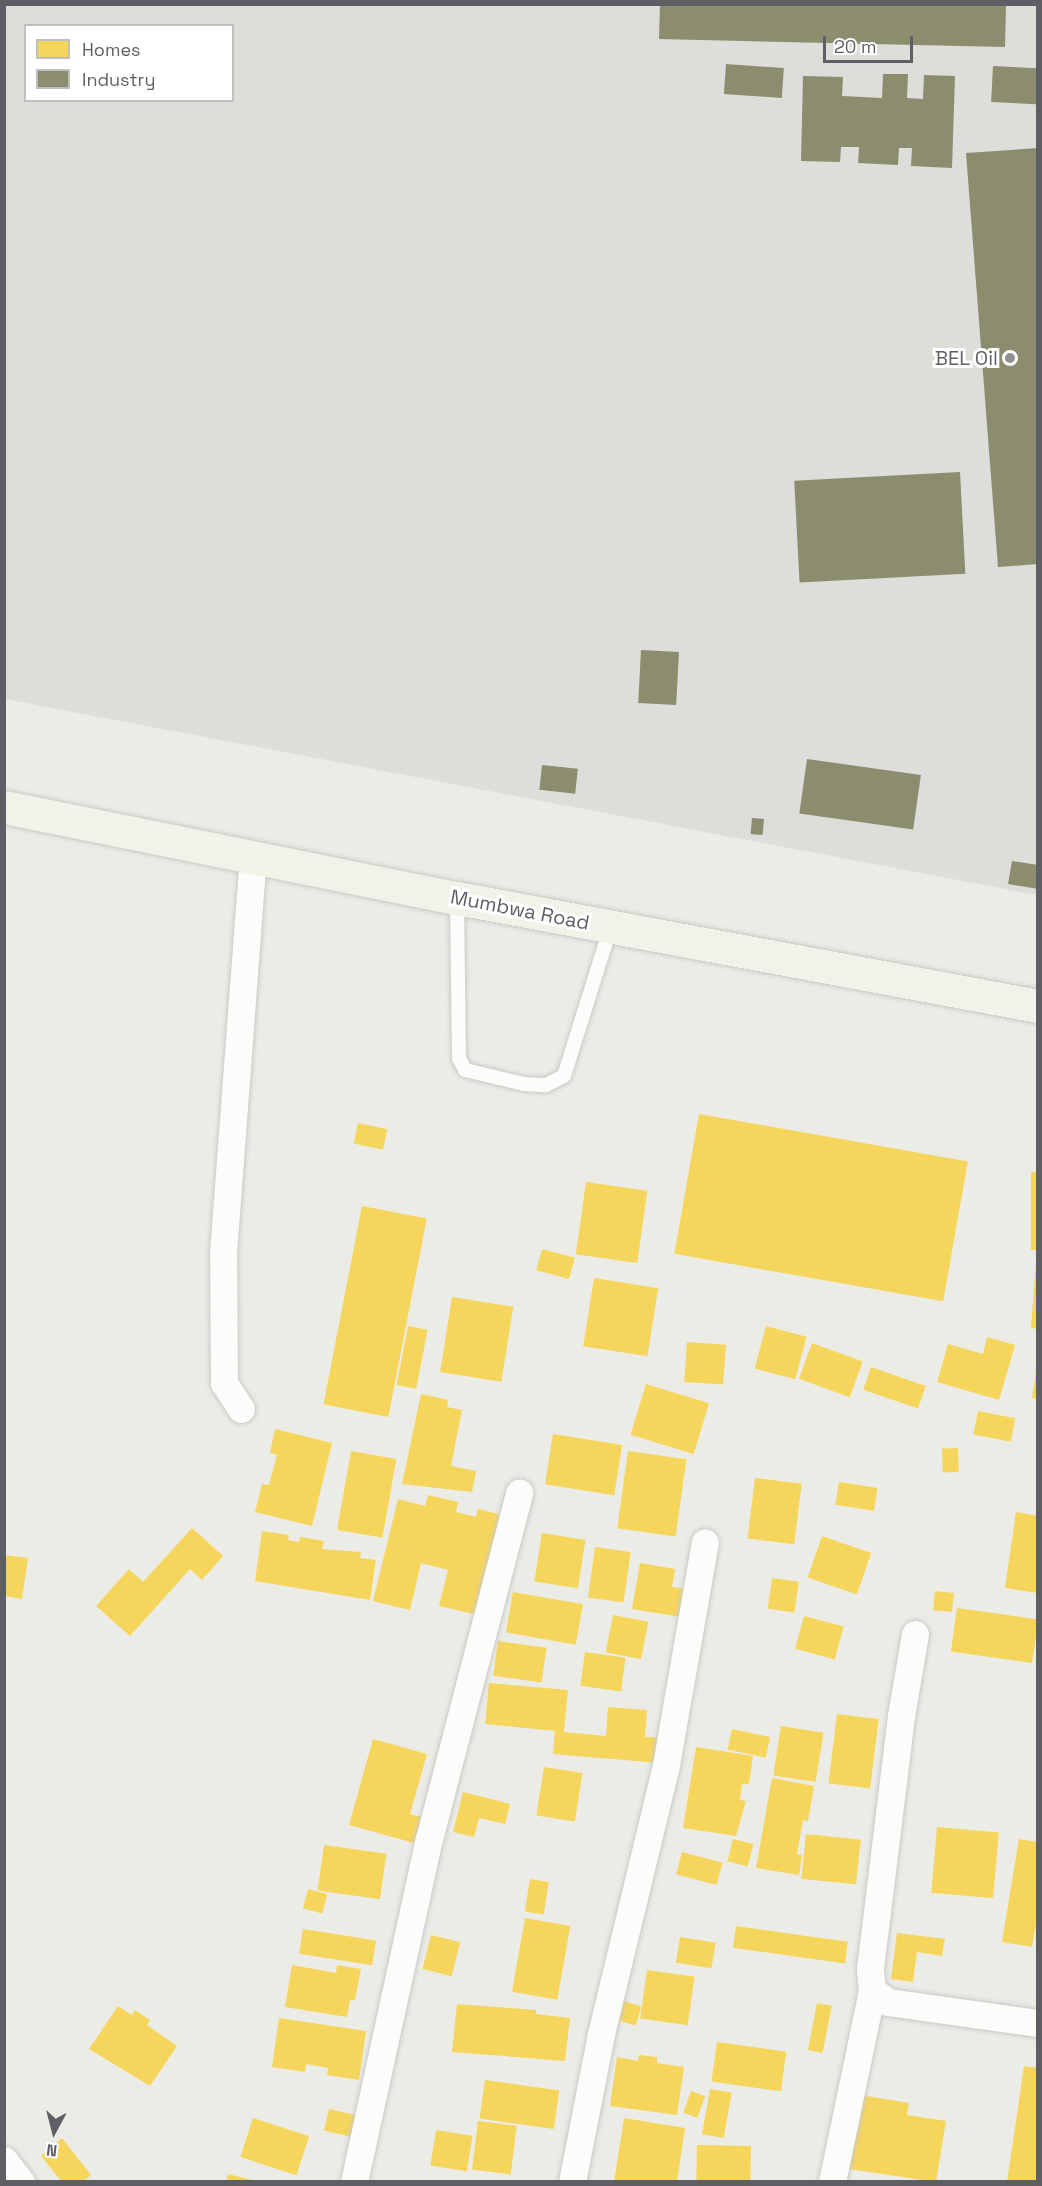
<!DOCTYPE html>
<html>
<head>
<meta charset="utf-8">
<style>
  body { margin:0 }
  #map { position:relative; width:1042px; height:2186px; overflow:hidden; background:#ecece7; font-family:"Space Grotesk",sans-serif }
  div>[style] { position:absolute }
  .industrial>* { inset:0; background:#ddddd9 }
  .homes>* { inset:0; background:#f6d55c; transform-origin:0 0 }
  .industry>* { inset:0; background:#8c8c6e; transform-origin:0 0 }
  .roads { filter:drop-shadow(0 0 2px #c9c9c7) drop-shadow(0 0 2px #c9c9c7) }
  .lane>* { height:14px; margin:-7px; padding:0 7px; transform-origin:7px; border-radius:7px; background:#fcfcfb }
  .street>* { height:27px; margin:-13.5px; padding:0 13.5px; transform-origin:13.5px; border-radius:13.5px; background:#fcfcfb }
  .primary>* { height:33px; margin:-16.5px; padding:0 16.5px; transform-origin:16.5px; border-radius:16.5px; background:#f2f2e9 }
  .dots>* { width:16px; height:16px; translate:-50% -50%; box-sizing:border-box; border:3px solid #fff; border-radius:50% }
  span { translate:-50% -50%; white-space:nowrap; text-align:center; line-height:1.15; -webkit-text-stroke:6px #fff; paint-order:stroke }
  .poi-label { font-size:20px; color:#5d5f64 }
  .right { translate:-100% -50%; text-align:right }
  .street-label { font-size:20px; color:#5d5f64 }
  .frame { position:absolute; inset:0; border:6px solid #5d5f64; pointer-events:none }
  .legend { position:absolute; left:24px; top:24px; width:210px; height:78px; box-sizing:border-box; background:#fff; border:2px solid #bebfc1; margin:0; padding:8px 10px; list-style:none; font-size:18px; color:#5d5f64 }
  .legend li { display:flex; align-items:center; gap:12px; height:30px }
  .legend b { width:30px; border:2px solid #bebfc1 }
  .north { position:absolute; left:24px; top:2102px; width:60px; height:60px; -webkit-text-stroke:4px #fff; paint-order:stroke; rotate:187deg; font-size:16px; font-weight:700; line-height:24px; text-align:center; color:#5d5f64 }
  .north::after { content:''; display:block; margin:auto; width:21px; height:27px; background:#5d5f64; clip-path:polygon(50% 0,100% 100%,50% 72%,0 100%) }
  .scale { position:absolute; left:823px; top:36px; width:90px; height:27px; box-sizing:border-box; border:3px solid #5d5f64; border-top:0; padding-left:8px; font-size:18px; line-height:21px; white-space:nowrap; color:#5d5f64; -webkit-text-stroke:4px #fff; paint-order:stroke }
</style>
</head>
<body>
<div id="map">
  <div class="industrial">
    <div style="clip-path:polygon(evenodd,4px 5px,1037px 5px,1037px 895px,5px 699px,4px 5px,26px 26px,232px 26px,232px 100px,26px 100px,26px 26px)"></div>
  </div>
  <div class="homes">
    <div style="left:699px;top:1114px;width:273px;height:142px;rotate:10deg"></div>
    <div style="left:358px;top:1123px;width:30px;height:21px;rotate:12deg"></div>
    <div style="left:1031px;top:1172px;width:7px;height:78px"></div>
    <div style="left:586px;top:1182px;width:62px;height:73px;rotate:8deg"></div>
    <div style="left:362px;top:1206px;width:66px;height:202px;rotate:11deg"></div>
    <div style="left:542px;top:1249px;width:34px;height:22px;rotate:15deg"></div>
    <div style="clip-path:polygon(1036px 1262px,1038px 1262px,1038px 1329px,1031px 1328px)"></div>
    <div style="left:594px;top:1278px;width:65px;height:69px;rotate:9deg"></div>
    <div style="left:452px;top:1297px;width:62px;height:76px;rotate:9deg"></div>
    <div style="left:408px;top:1326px;width:20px;height:60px;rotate:11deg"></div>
    <div style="left:766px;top:1326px;width:42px;height:44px;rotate:15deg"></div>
    <div style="clip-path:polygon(987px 1337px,1015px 1345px,999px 1400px,937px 1382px,948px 1344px,983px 1354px)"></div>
    <div style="left:687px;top:1342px;width:39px;height:40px;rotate:4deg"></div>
    <div style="left:812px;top:1343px;width:54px;height:38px;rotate:20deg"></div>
    <div style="left:871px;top:1367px;width:58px;height:24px;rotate:19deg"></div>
    <div style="clip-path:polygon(1036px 1371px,1038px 1371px,1038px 1399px,1032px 1398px)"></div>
    <div style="left:646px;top:1384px;width:66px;height:53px;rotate:17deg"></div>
    <div style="clip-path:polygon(421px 1394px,448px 1400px,447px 1407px,462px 1410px,451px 1466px,476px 1471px,472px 1492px,402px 1484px)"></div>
    <div style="left:978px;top:1411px;width:38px;height:24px;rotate:11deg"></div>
    <div style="clip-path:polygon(275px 1429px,332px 1443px,312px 1526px,255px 1512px,262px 1484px,269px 1485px,277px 1455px,270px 1453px)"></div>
    <div style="left:553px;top:1434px;width:70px;height:51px;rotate:9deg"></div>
    <div style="left:958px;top:1448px;width:24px;height:16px;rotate:88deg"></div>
    <div style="left:351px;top:1451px;width:46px;height:80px;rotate:10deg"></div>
    <div style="left:628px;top:1451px;width:59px;height:78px;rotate:8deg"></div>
    <div style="left:755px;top:1478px;width:47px;height:61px;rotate:7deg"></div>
    <div style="left:839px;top:1482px;width:39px;height:23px;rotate:9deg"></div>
    <div style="clip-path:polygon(428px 1495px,458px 1502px,456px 1512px,476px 1517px,478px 1509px,503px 1515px,478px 1615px,439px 1606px,448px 1570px,421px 1563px,410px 1610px,373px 1601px,398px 1499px,425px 1506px)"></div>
    <div style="clip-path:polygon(1016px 1512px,1038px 1516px,1038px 1593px,1005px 1588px)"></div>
    <div style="clip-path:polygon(192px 1528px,223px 1556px,202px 1580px,190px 1569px,130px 1636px,96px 1606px,129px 1569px,143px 1582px)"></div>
    <div style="clip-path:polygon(262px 1531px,289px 1535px,288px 1540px,299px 1542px,300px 1537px,324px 1541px,322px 1549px,361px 1552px,360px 1558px,376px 1560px,370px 1600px,255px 1581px)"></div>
    <div style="left:542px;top:1533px;width:44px;height:49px;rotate:9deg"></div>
    <div style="left:822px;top:1536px;width:52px;height:44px;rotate:19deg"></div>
    <div style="left:595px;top:1547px;width:36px;height:51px;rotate:8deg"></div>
    <div style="clip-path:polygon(4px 1555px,28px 1558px,22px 1599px,4px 1596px)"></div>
    <div style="clip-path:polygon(640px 1563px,675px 1569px,672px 1587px,693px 1590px,687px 1618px,632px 1609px)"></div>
    <div style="left:772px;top:1578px;width:27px;height:31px;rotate:8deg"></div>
    <div style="left:935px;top:1591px;width:19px;height:19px;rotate:6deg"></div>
    <div style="left:513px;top:1592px;width:71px;height:41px;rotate:10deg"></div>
    <div style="left:957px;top:1608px;width:82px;height:44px;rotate:8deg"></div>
    <div style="left:613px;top:1615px;width:36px;height:38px;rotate:11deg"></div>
    <div style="left:804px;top:1616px;width:41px;height:34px;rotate:15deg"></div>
    <div style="left:498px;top:1641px;width:49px;height:35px;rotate:8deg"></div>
    <div style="left:585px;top:1652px;width:41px;height:34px;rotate:8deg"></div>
    <div style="clip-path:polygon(489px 1683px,568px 1690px,564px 1732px,606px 1736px,608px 1707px,647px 1710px,645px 1737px,661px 1738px,659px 1763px,553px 1754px,555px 1731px,485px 1724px)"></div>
    <div style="left:837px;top:1714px;width:42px;height:70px;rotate:7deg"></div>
    <div style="left:781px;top:1726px;width:43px;height:50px;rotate:9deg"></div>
    <div style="left:732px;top:1729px;width:39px;height:21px;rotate:12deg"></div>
    <div style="clip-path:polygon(373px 1739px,427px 1754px,410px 1814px,421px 1817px,414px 1843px,349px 1825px)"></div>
    <div style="clip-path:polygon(696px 1747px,753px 1756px,749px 1784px,742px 1784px,740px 1800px,746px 1801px,736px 1836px,683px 1828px)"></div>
    <div style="left:544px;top:1767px;width:39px;height:49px;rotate:9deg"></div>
    <div style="clip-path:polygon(772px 1778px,814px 1786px,808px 1821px,803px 1820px,797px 1854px,802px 1855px,799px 1875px,756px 1868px)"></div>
    <div style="clip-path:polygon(463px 1792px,510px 1804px,505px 1824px,479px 1818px,474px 1837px,453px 1832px)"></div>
    <div style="left:937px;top:1827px;width:62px;height:66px;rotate:5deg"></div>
    <div style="left:806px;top:1834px;width:55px;height:45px;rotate:6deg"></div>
    <div style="left:733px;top:1839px;width:21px;height:23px;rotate:14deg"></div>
    <div style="clip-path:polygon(1019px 1839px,1038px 1842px,1038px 1912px,1032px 1947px,1002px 1942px)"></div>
    <div style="left:324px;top:1845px;width:63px;height:46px;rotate:8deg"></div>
    <div style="left:682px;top:1852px;width:42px;height:23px;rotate:15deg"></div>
    <div style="left:530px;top:1879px;width:19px;height:33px;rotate:9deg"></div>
    <div style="left:308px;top:1889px;width:20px;height:20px;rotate:15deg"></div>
    <div style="left:525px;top:1918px;width:46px;height:75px;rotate:10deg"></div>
    <div style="left:736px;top:1926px;width:113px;height:22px;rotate:8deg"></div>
    <div style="left:303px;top:1929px;width:74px;height:25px;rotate:9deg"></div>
    <div style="clip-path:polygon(897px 1933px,945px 1939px,942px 1956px,917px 1952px,913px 1982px,891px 1979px)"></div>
    <div style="left:431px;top:1935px;width:30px;height:35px;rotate:14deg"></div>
    <div style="left:680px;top:1937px;width:36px;height:26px;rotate:9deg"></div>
    <div style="clip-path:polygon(292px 1965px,336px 1973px,337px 1965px,361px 1969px,355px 2000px,350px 2000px,347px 2017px,285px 2007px)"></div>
    <div style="left:647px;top:1970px;width:48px;height:49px;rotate:8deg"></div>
    <div style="left:623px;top:2001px;width:19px;height:20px;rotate:16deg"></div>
    <div style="left:817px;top:2003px;width:15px;height:48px;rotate:11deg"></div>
    <div style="clip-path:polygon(457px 2004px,536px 2010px,536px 2014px,570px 2018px,565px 2061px,452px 2052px)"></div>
    <div style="clip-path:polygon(118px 2006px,132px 2015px,135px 2010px,150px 2020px,147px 2025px,177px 2046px,150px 2086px,89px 2049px)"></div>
    <div style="clip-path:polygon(279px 2018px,366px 2031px,359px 2080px,327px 2075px,328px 2068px,306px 2064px,305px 2072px,272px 2067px)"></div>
    <div style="left:717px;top:2042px;width:70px;height:40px;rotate:8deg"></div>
    <div style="clip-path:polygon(639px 2055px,657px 2057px,657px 2063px,684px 2067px,677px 2115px,610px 2106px,617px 2057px,638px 2061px)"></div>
    <div style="clip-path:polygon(1024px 2066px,1038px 2068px,1038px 2182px,1007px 2182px)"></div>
    <div style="left:485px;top:2080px;width:75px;height:39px;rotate:8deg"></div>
    <div style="left:710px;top:2089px;width:22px;height:46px;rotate:10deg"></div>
    <div style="left:691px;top:2091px;width:15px;height:23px;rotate:20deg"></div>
    <div style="clip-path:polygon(860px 2095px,909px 2103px,907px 2115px,946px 2121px,936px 2182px,849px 2169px)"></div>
    <div style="left:329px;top:2109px;width:31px;height:22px;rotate:13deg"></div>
    <div style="left:253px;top:2118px;width:59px;height:41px;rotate:18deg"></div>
    <div style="clip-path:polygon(624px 2118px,685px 2128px,677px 2182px,614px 2182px)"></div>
    <div style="left:478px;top:2121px;width:39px;height:49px;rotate:7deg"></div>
    <div style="left:436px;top:2130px;width:37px;height:36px;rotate:9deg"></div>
    <div style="clip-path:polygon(62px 2138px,91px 2175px,83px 2182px,62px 2182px,41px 2156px)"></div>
    <div style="left:697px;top:2145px;width:54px;height:37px;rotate:1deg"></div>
    <div style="clip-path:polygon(228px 2174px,256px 2181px,255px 2182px,226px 2182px)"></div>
  </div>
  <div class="industry">
    <div style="clip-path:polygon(660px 4px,1006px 4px,1005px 47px,659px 39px)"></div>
    <div style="left:726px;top:64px;width:58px;height:30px;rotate:4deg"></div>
    <div style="left:993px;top:66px;width:45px;height:36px;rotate:3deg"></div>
    <div style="clip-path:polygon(883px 74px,908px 74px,907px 98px,923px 99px,924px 75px,955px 76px,952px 168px,911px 166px,912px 148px,899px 148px,898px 165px,858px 163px,859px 147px,841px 147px,840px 162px,801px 161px,803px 76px,843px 77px,842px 96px,882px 98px)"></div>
    <div style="clip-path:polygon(1038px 148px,1038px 564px,998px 567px,966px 153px)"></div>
    <div style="left:960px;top:472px;width:102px;height:166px;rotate:87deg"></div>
    <div style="left:641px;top:650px;width:38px;height:53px;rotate:3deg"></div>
    <div style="left:807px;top:759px;width:115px;height:55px;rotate:8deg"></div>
    <div style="left:542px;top:765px;width:36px;height:25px;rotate:6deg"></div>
    <div style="left:752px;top:818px;width:12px;height:16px;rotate:5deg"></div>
    <div style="clip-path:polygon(1012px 861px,1038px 865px,1038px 889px,1008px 884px)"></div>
  </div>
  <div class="roads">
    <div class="lane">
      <div style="left:457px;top:898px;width:160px;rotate:89.3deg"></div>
      <div style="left:459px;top:1058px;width:13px;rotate:63deg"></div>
      <div style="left:465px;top:1070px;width:61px;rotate:13.3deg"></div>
      <div style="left:524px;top:1084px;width:22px;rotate:3deg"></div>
      <div style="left:546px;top:1085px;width:20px;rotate:-27deg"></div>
      <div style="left:564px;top:1076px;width:157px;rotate:-72.6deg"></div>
    </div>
    <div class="street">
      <div style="left:241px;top:1409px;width:31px;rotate:-123deg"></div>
      <div style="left:224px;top:1383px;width:130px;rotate:-90.4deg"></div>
      <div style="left:223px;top:1253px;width:397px;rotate:-85.7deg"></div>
      <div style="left:915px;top:1634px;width:83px;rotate:99.7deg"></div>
      <div style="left:901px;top:1716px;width:255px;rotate:97deg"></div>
      <div style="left:870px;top:1969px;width:21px;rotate:85deg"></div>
      <div style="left:872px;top:1990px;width:20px;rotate:37deg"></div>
      <div style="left:888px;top:2002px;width:151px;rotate:8deg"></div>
      <div style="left:4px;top:2160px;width:28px;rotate:52deg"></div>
      <div style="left:354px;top:2182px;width:351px;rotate:-77.7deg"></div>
      <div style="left:429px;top:1839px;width:358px;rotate:-75.4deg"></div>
      <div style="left:572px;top:2182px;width:151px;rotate:-78.9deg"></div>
      <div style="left:601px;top:2034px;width:277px;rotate:-76.4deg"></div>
      <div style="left:666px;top:1765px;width:226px;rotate:-80.1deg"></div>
      <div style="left:832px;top:2182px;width:196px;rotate:-78.2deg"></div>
    </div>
    <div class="primary">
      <div style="left:4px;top:807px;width:462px;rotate:11.4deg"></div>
      <div style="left:457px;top:898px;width:591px;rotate:10.53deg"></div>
    </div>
  </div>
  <div class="dots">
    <div style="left:1010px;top:358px;background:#8f9092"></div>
  </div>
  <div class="poi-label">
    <span class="right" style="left:998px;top:358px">BEL Oil</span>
  </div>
  <div class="street-label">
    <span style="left:520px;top:910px;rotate:11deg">Mumbwa Road</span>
  </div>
  <div class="frame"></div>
  <ul class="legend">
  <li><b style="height:16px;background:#f6d55c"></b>Homes</li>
  <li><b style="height:16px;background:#8c8c6e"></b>Industry</li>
  </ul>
  <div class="north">N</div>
  <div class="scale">20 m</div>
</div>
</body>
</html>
